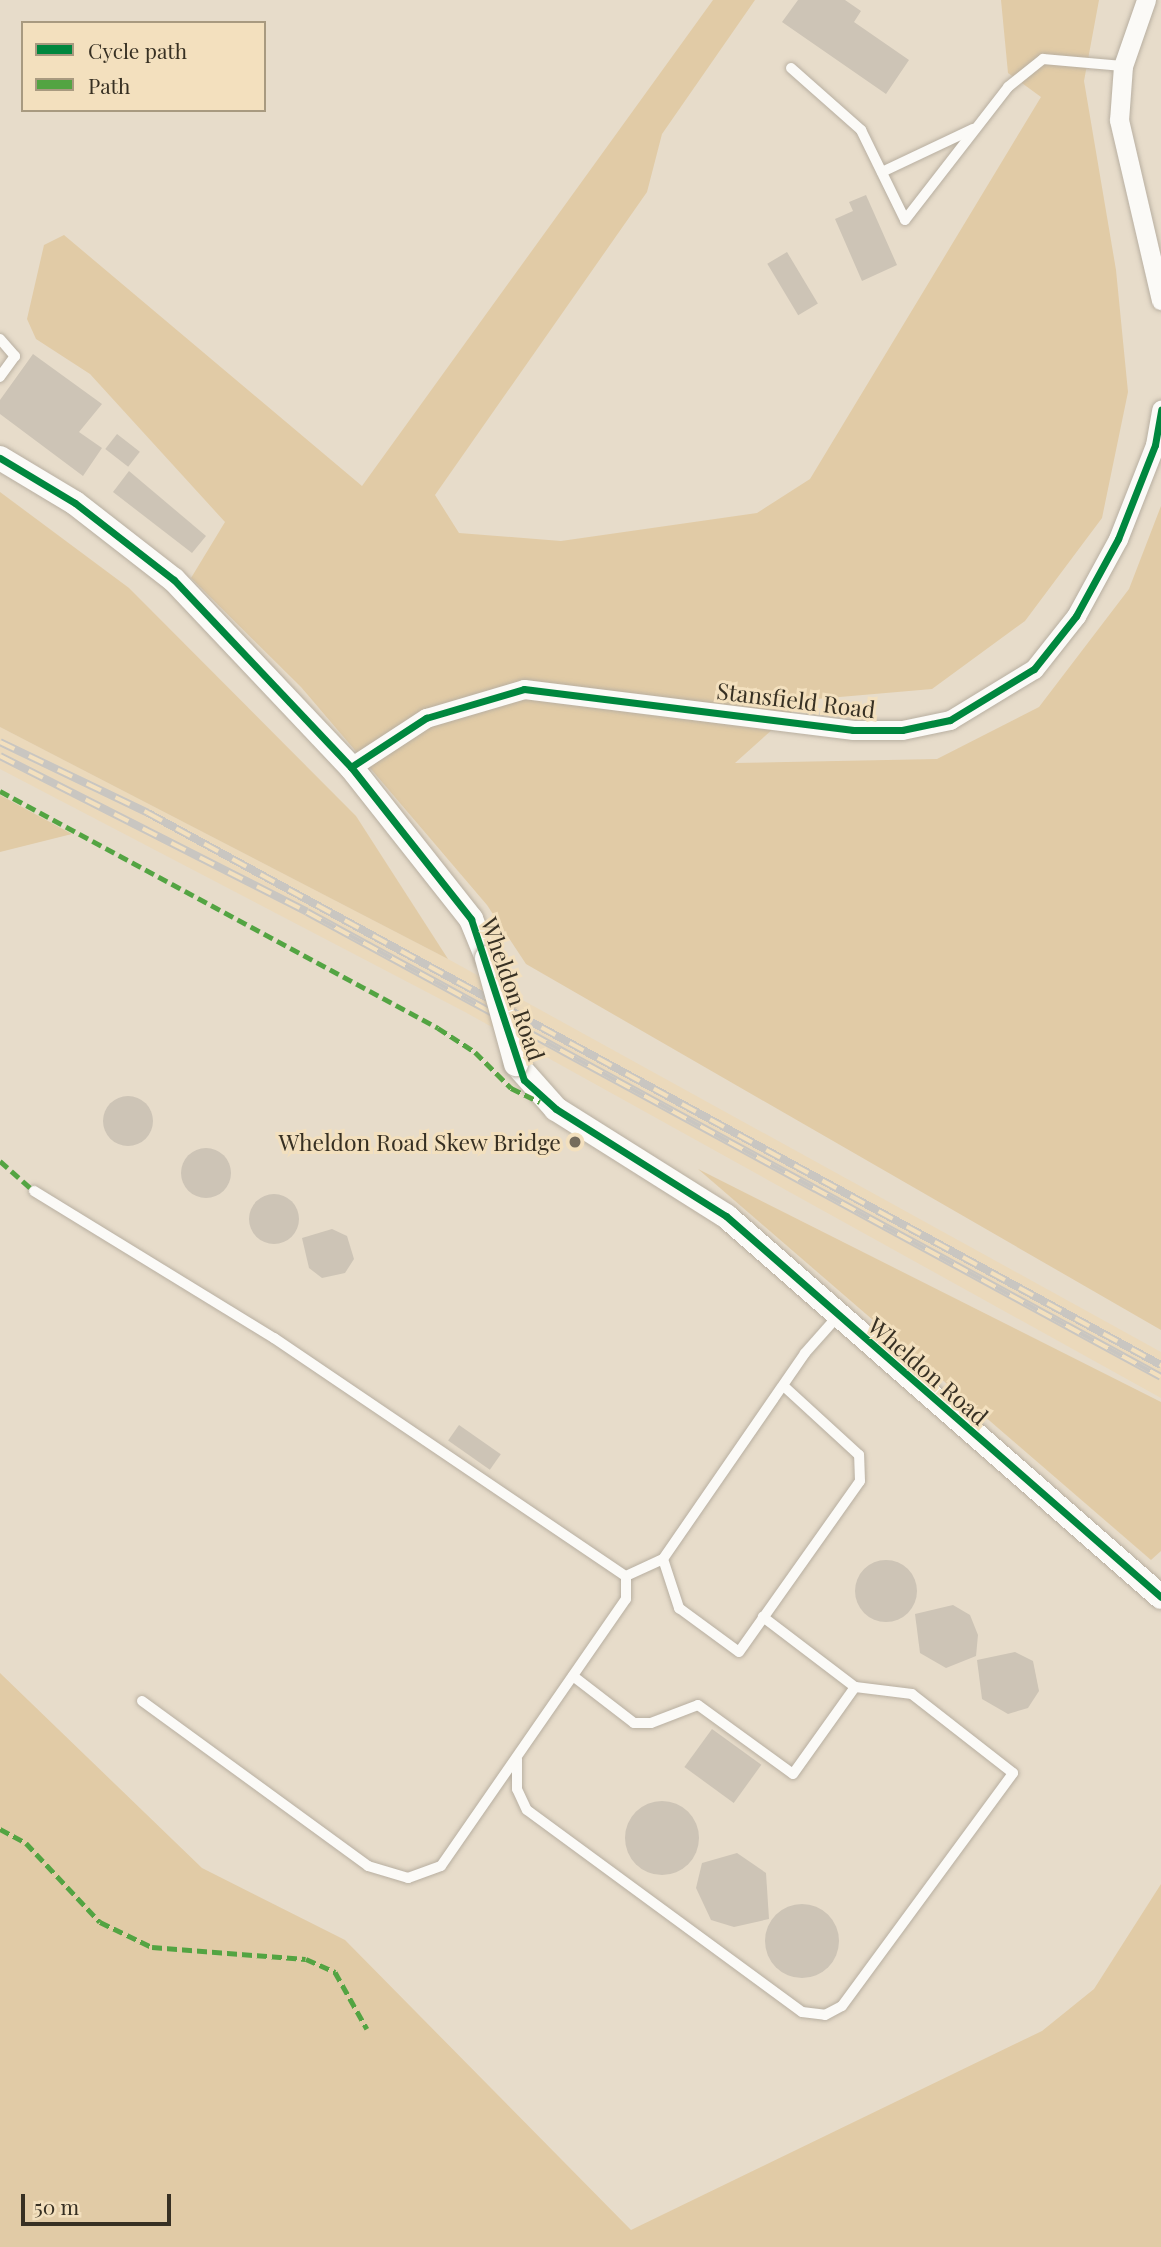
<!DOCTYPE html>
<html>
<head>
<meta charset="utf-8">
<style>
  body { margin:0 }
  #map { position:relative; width:1161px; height:2247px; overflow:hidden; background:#e7dcca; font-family:"Playfair Display",serif }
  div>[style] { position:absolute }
  .built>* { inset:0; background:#ebd9bb }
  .green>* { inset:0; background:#e1cba6 }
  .building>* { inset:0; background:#cdc4b6; transform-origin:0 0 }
  .round { border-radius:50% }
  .roads { filter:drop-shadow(0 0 2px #b8afa1) drop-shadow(0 0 2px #b8afa1) }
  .service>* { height:10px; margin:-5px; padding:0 5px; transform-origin:5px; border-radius:5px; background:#fbfaf7 }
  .minor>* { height:19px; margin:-9.5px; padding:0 9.5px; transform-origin:9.5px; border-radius:9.5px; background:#fbfaf7 }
  .tertiary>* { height:24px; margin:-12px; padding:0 12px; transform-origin:12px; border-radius:12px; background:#fbfaf7 }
  .rail>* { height:8px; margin-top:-4px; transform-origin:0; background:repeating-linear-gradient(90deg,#f3e0be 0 16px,#c9c6c1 0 32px); box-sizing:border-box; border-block:2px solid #c9c6c1 }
  .bridges { filter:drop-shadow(0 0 2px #b8afa1) drop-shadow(0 0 2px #b8afa1) }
  .tertiary-bridge>* { height:24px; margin:-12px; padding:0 12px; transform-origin:12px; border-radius:12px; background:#fbfaf7 }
  .quiet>* { height:5px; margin-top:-2.5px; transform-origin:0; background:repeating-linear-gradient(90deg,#53a442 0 10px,transparent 0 15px) }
  .cycleway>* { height:7px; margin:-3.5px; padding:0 3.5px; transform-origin:3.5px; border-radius:3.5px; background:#00873e }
  .dots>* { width:19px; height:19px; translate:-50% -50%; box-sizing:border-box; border:4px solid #f3e0be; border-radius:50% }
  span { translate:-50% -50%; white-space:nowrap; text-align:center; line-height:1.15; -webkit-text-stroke:6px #f3e0be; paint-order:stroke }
  .street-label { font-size:23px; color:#373023 }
  .poi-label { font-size:23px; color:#373023 }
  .right { translate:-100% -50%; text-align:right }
  .legend { position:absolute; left:21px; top:21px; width:245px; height:91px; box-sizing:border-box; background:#f3e0be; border:2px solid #a89a80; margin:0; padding:9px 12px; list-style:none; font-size:21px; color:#373023 }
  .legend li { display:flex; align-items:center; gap:14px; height:35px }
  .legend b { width:35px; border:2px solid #a89a80 }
  .scale { position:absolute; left:21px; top:2194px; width:150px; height:32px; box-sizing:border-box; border:4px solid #373023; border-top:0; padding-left:9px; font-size:21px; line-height:24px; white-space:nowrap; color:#373023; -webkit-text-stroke:5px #f3e0be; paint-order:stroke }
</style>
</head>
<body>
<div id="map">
  <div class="built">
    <div style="clip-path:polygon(0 727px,448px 959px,1161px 1352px,1161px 1398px,465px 1012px,0 769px)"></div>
  </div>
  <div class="green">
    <div style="clip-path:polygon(713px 0,755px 0,662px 134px,647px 192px,435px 495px,459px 533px,561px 541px,757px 513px,810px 479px,1041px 97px,1008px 73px,1001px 0,1099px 0,1084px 81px,1116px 270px,1128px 392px,1102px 518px,1025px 621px,932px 689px,805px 700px,735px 763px,937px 759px,1039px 707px,1129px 589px,1161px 506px,1161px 1330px,526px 964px,487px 905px,301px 687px,191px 578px,225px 522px,90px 374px,36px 339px,27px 319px,44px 245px,64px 235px,362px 486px)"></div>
    <div style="clip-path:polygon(0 492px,129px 588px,356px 816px,448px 959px,0 727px)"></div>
    <div style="clip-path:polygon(0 795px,72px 834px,0 852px)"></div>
    <div style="clip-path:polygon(698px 1169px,1161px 1402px,1161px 1551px,1151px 1560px)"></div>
    <div style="clip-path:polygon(0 1673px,202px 1868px,345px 1940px,631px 2230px,1042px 2031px,1094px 1989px,1161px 1884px,1161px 2247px,0 2247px)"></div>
  </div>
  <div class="building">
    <div style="clip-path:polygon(798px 0,845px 0,861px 11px,854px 22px,909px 60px,886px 94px,782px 22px)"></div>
    <div style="clip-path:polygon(866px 195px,897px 265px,862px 281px,835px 219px,853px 211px,849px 202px)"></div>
    <div style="left:787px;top:252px;width:60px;height:23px;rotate:59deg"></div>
    <div style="clip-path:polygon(33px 354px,102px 404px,79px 432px,102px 448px,83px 476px,0 414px,0 400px)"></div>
    <div style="left:117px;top:434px;width:29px;height:19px;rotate:38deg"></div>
    <div style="clip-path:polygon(129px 471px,206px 536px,192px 553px,113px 492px)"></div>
    <div class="round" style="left:103px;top:1096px;width:50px;height:50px"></div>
    <div class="round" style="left:181px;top:1148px;width:50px;height:50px"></div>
    <div class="round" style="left:249px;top:1194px;width:50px;height:50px"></div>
    <div style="clip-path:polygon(332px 1229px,347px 1236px,354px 1259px,345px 1273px,322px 1278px,309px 1268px,302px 1238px)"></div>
    <div style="left:459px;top:1425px;width:51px;height:19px;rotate:35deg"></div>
    <div class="round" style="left:855px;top:1560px;width:62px;height:62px"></div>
    <div style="clip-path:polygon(953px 1605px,970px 1615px,978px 1635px,976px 1656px,946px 1668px,920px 1653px,915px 1614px)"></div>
    <div style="clip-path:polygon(1015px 1652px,1033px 1661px,1039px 1691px,1028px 1708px,1008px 1714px,982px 1699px,977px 1660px)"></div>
    <div style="left:712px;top:1729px;width:61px;height:47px;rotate:36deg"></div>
    <div class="round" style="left:625px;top:1801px;width:74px;height:74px"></div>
    <div style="clip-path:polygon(737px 1853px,766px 1873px,769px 1919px,734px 1927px,711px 1920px,696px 1888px,702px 1863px)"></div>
    <div class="round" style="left:765px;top:1904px;width:74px;height:74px"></div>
  </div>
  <div class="roads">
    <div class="service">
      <div style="left:791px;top:68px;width:94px;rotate:41.5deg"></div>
      <div style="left:861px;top:130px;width:100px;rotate:63.9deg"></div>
      <div style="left:905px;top:220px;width:168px;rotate:-52.2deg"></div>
      <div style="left:1008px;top:87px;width:45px;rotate:-38.7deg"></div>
      <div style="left:1043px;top:59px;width:80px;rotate:5deg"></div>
      <div style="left:882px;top:172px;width:101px;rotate:-25.3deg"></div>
      <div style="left:0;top:339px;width:23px;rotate:49deg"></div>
      <div style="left:15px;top:356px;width:26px;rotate:126deg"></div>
      <div style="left:34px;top:1191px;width:281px;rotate:31.5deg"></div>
      <div style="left:274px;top:1338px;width:425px;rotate:34.1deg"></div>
      <div style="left:626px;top:1576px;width:41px;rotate:-24.7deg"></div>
      <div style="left:663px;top:1559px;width:250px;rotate:-55.4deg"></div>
      <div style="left:805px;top:1353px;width:48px;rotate:-48.4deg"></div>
      <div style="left:663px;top:1559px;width:52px;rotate:71.9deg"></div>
      <div style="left:679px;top:1608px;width:74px;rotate:36.3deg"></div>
      <div style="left:739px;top:1652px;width:209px;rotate:-54.7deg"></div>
      <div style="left:860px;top:1481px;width:26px;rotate:-92deg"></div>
      <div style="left:859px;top:1455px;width:99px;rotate:-137.5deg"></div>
      <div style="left:573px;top:1676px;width:77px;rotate:37.6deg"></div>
      <div style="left:634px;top:1723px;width:17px"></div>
      <div style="left:651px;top:1723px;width:50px;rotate:-21deg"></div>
      <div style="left:698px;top:1705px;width:117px;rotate:36deg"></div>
      <div style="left:793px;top:1774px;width:107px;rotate:-54.5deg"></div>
      <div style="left:855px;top:1687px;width:116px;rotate:-142.7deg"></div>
      <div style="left:142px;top:1701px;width:280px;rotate:36.1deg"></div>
      <div style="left:368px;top:1866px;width:42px;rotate:16.7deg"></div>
      <div style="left:408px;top:1878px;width:35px;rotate:-20deg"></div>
      <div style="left:441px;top:1866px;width:325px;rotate:-55.3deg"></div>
      <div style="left:626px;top:1599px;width:23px;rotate:-90deg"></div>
      <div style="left:517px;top:1759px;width:30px;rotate:90deg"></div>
      <div style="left:517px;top:1789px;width:23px;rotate:65deg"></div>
      <div style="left:527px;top:1810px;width:341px;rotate:36.3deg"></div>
      <div style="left:802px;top:2012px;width:23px;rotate:7deg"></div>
      <div style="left:825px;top:2015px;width:19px;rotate:-28deg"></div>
      <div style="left:842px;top:2006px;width:289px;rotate:-53.7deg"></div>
      <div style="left:1013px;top:1773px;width:128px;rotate:-142deg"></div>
      <div style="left:912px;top:1694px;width:57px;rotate:-173deg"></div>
    </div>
    <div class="minor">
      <div style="left:1146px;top:0;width:70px;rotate:109.2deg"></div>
      <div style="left:1123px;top:66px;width:54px;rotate:94.2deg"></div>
      <div style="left:1119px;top:120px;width:185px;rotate:76.9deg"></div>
      <div style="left:351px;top:767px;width:90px;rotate:-33.2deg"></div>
      <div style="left:426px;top:718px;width:102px;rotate:-16.5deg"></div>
      <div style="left:524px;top:689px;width:332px;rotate:7.1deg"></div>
      <div style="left:853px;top:730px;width:49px"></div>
      <div style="left:902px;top:730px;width:49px;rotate:-11.8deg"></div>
      <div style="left:950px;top:720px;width:98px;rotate:-31.3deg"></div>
      <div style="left:1034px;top:669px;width:68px;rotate:-51.6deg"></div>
      <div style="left:1076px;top:616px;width:88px;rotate:-61.4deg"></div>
      <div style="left:1118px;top:539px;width:101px;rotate:-68.5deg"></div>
      <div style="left:1155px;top:445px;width:36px;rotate:-80deg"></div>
    </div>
    <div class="tertiary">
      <div style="left:0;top:458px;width:87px;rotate:31deg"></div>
      <div style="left:75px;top:503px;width:125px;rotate:37.9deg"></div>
      <div style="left:174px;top:580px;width:257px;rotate:46.6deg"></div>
      <div style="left:351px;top:767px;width:194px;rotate:51.7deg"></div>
      <div style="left:471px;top:919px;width:42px;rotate:67.7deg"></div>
      <div style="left:516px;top:1064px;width:60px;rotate:48.4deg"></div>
      <div style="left:556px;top:1109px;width:201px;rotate:32.2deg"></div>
      <div style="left:726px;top:1216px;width:578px;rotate:41.21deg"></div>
    </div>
  </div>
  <div class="rail">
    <div style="left:0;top:742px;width:164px;rotate:25.6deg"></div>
    <div style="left:148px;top:813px;width:1154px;rotate:28.59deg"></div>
    <div style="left:0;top:756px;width:344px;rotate:26.9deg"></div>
    <div style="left:307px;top:912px;width:972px;rotate:28.57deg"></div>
  </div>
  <div class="bridges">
    <div class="tertiary-bridge">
      <div style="left:487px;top:958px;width:110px;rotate:74.7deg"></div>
    </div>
  </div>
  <div class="quiet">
    <div style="left:0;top:791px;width:498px;rotate:28.4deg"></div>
    <div style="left:438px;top:1028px;width:44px;rotate:33deg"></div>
    <div style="left:475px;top:1052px;width:51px;rotate:45deg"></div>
    <div style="left:511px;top:1088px;width:32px;rotate:26deg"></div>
    <div style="left:0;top:1161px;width:45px;rotate:41.4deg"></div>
    <div style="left:0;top:1829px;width:30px;rotate:28deg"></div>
    <div style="left:26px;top:1843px;width:108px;rotate:46.9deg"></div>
    <div style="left:100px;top:1922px;width:58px;rotate:25.7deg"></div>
    <div style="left:152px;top:1947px;width:154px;rotate:4.5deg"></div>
    <div style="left:306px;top:1959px;width:32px;rotate:24deg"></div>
    <div style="left:335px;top:1972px;width:65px;rotate:60.7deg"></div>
  </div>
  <div class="cycleway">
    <div style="left:0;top:458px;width:87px;rotate:31deg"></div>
    <div style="left:75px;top:503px;width:125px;rotate:37.9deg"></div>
    <div style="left:174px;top:580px;width:257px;rotate:46.6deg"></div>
    <div style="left:351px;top:767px;width:194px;rotate:51.7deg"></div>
    <div style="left:471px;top:919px;width:169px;rotate:71.8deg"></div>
    <div style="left:524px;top:1080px;width:43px;rotate:42.2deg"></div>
    <div style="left:556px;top:1109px;width:201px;rotate:32.2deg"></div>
    <div style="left:726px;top:1216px;width:578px;rotate:41.21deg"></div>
    <div style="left:351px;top:767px;width:90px;rotate:-33.2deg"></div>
    <div style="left:426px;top:718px;width:102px;rotate:-16.5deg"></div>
    <div style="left:524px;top:689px;width:332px;rotate:7.1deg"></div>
    <div style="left:853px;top:730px;width:49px"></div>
    <div style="left:902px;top:730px;width:49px;rotate:-11.8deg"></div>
    <div style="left:950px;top:720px;width:98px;rotate:-31.3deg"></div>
    <div style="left:1034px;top:669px;width:68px;rotate:-51.6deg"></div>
    <div style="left:1076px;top:616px;width:88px;rotate:-61.4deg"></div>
    <div style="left:1118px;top:539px;width:101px;rotate:-68.5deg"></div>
    <div style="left:1155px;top:445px;width:36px;rotate:-80deg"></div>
  </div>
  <div class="dots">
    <div style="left:575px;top:1142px;background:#756c5d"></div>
  </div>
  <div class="street-label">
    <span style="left:796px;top:700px;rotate:7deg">Stansfield Road</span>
    <span style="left:513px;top:989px;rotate:71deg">Wheldon Road</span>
    <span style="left:928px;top:1371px;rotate:41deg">Wheldon Road</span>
  </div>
  <div class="poi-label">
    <span class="right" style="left:561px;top:1142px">Wheldon Road Skew Bridge</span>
  </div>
  <ul class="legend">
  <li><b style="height:9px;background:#00873e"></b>Cycle path</li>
  <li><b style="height:9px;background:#53a442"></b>Path</li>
  </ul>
  <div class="scale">50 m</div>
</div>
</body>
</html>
